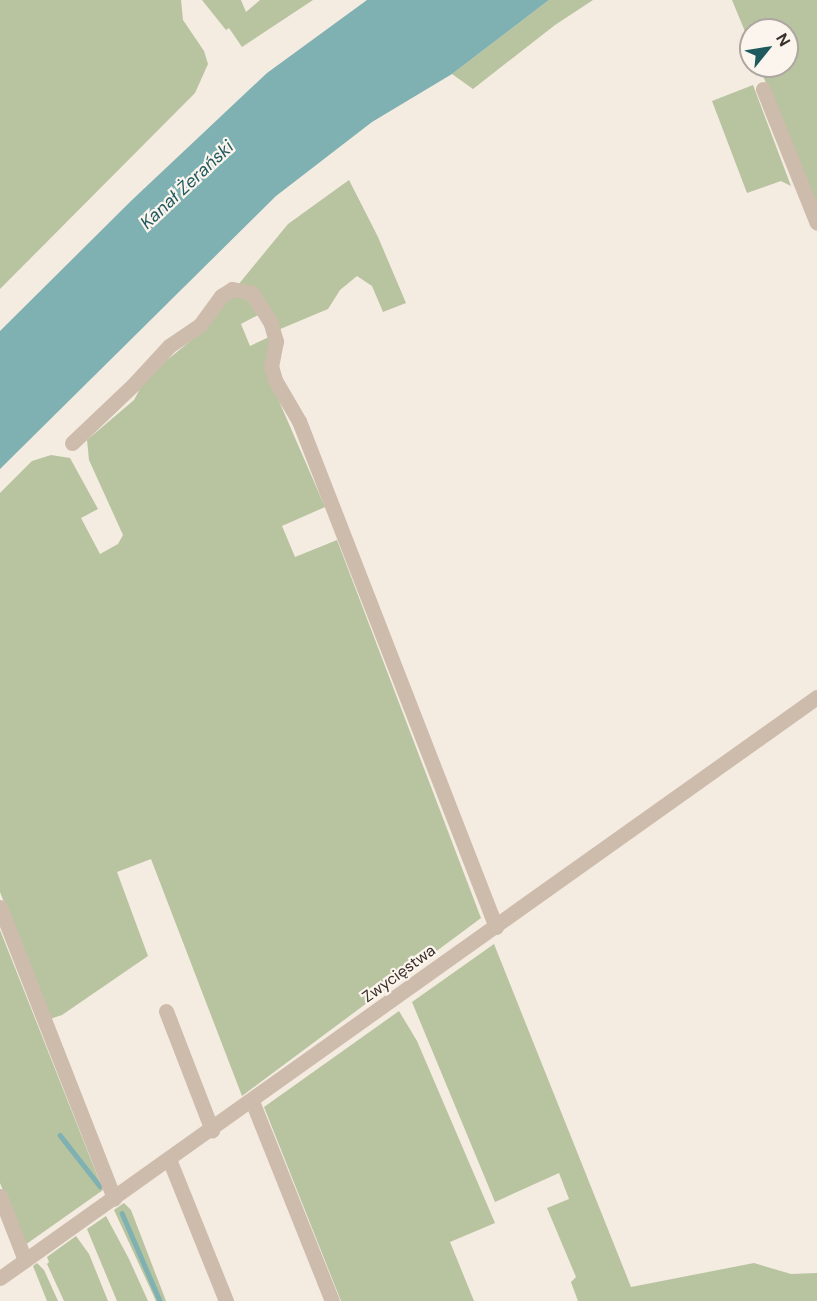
<!DOCTYPE html>
<html>
<head>
<meta charset="utf-8">
<style>
  body { margin:0 }
  #map { position:relative; width:817px; height:1301px; overflow:hidden; background:#f4ebe1; font-family:"DM Sans",sans-serif }
  div>[style] { position:absolute }
  .green>* { inset:0; background:#b8c4a0 }
  .water>* { inset:0; background:#7fb0b2 }
  .stream>* { height:4.5px; margin:-2.25px; padding:0 2.25px; transform-origin:2.25px; border-radius:2.25px; background:#7fb0b2 }
  .minor>* { height:15px; margin:-7.5px; padding:0 7.5px; transform-origin:7.5px; border-radius:7.5px; background:#cdbbac }
  span { translate:-50% -50%; white-space:nowrap; text-align:center; line-height:1.15; -webkit-text-stroke:4.5px #fbf5ee; paint-order:stroke }
  .street-label { font-size:16px; color:#3b302b }
  .water-label { font-size:18px; color:#1f5a5e; font-style:italic }
  .north { position:absolute; left:739px; top:18px; width:60px; height:60px; box-sizing:border-box; background:#fbf5ee; border:2px solid #aea6a0; border-radius:50%; rotate:60deg; font-size:16px; font-weight:700; line-height:24px; text-align:center; color:#3b302b }
  .north::after { content:''; display:block; margin:auto; width:21px; height:27px; background:#1f5a5e; clip-path:polygon(50% 0,100% 100%,50% 72%,0 100%) }
</style>
</head>
<body>
<div id="map">
  <div class="green">
    <div style="clip-path:polygon(0 0,181px 0,183px 20px,204px 51px,208px 64px,195px 93px,0 289px)"></div>
    <div style="clip-path:polygon(202px 0,241px 0,246px 12px,260px 0,313px 0,242px 47px,229px 28px,226px 30px)"></div>
    <div style="clip-path:polygon(549px 0,593px 0,555px 25px,473px 89px,452px 74px)"></div>
    <div style="clip-path:polygon(732px 0,817px 0,817px 208px,759px 66px,787px 66px,787px 30px,751px 30px,751px 46px)"></div>
    <div style="clip-path:polygon(753px 85px,791px 186px,781px 181px,747px 193px,712px 101px)"></div>
    <div style="clip-path:polygon(349px 180px,378px 237px,406px 303px,383px 312px,372px 286px,357px 276px,340px 290px,328px 309px,278px 330px,238px 285px,288px 224px)"></div>
    <div style="clip-path:polygon(231px 295px,243px 295px,260px 314px,241px 324px,250px 346px,269px 337px,272px 385px,325px 507px,282px 526px,295px 557px,337px 540px,481px 918px,242px 1096px,151px 859px,117px 872px,148px 956px,62px 1015px,50px 1019px,0 892px,0 493px,32px 461px,51px 455px,70px 458px,98px 509px,81px 518px,100px 554px,118px 544px,123px 535px,89px 460px,87px 440px,134px 400px,147px 376px,198px 335px)"></div>
    <div style="clip-path:polygon(0 930px,103px 1190px,25px 1245px,0 1183px)"></div>
    <div style="clip-path:polygon(494px 944px,631px 1287px,754px 1263px,791px 1274px,817px 1273px,817px 1301px,578px 1301px,571px 1282px,576px 1277px,547px 1208px,569px 1199px,559px 1173px,495px 1202px,412px 1002px)"></div>
    <div style="clip-path:polygon(399px 1011px,417px 1041px,495px 1223px,450px 1242px,474px 1301px,341px 1301px,264px 1107px)"></div>
    <div style="clip-path:polygon(124px 1203px,131px 1210px,166px 1301px,156px 1301px,114px 1210px)"></div>
    <div style="clip-path:polygon(106px 1216px,129px 1259px,148px 1301px,117px 1301px,87px 1229px)"></div>
    <div style="clip-path:polygon(76px 1236px,89px 1254px,108px 1301px,64px 1301px,47px 1264px,49px 1262px,47px 1257px)"></div>
    <div style="clip-path:polygon(37px 1263px,44px 1270px,58px 1301px,47px 1301px,33px 1266px)"></div>
  </div>
  <div class="water">
    <div style="clip-path:polygon(367px 0,549px 0,452px 74px,372px 122px,276px 196px,0 469px,0 331px,132px 200px,267px 73px)"></div>
  </div>
  <div class="stream">
    <div style="left:60px;top:1135px;width:65px;rotate:51.9deg"></div>
    <div style="left:122px;top:1213px;width:96px;rotate:66.6deg"></div>
  </div>
  <div class="minor">
    <div style="left:763px;top:89px;width:144px;rotate:68.1deg"></div>
    <div style="left:72px;top:443px;width:84px;rotate:-43.6deg"></div>
    <div style="left:133px;top:385px;width:53px;rotate:-47.3deg"></div>
    <div style="left:169px;top:346px;width:37px;rotate:-34deg"></div>
    <div style="left:200px;top:325px;width:36px;rotate:-54deg"></div>
    <div style="left:221px;top:296px;width:13px;rotate:-32deg"></div>
    <div style="left:232px;top:289px;width:20px;rotate:11deg"></div>
    <div style="left:252px;top:293px;width:36px;rotate:58deg"></div>
    <div style="left:271px;top:324px;width:18px;rotate:74deg"></div>
    <div style="left:276px;top:341px;width:25px;rotate:101deg"></div>
    <div style="left:271px;top:366px;width:15px;rotate:74deg"></div>
    <div style="left:275px;top:380px;width:48px;rotate:59.7deg"></div>
    <div style="left:299px;top:421px;width:543px;rotate:68.73deg"></div>
    <div style="left:0;top:907px;width:313px;rotate:68.6deg"></div>
    <div style="left:166px;top:1011px;width:128px;rotate:68.9deg"></div>
    <div style="left:252px;top:1101px;width:215px;rotate:68.2deg"></div>
    <div style="left:169px;top:1159px;width:153px;rotate:68.1deg"></div>
    <div style="left:0;top:1196px;width:69px;rotate:68.7deg"></div>
    <div style="left:0;top:1278px;width:1003px;rotate:-35.42deg"></div>
  </div>
  <div class="street-label">
    <span style="left:399px;top:974px;rotate:-36deg">Zwycięstwa</span>
  </div>
  <div class="water-label">
    <span style="left:187px;top:185px;rotate:-43deg">Kanał Żerański</span>
  </div>
  <div class="north">N</div>
</div>
</body>
</html>
